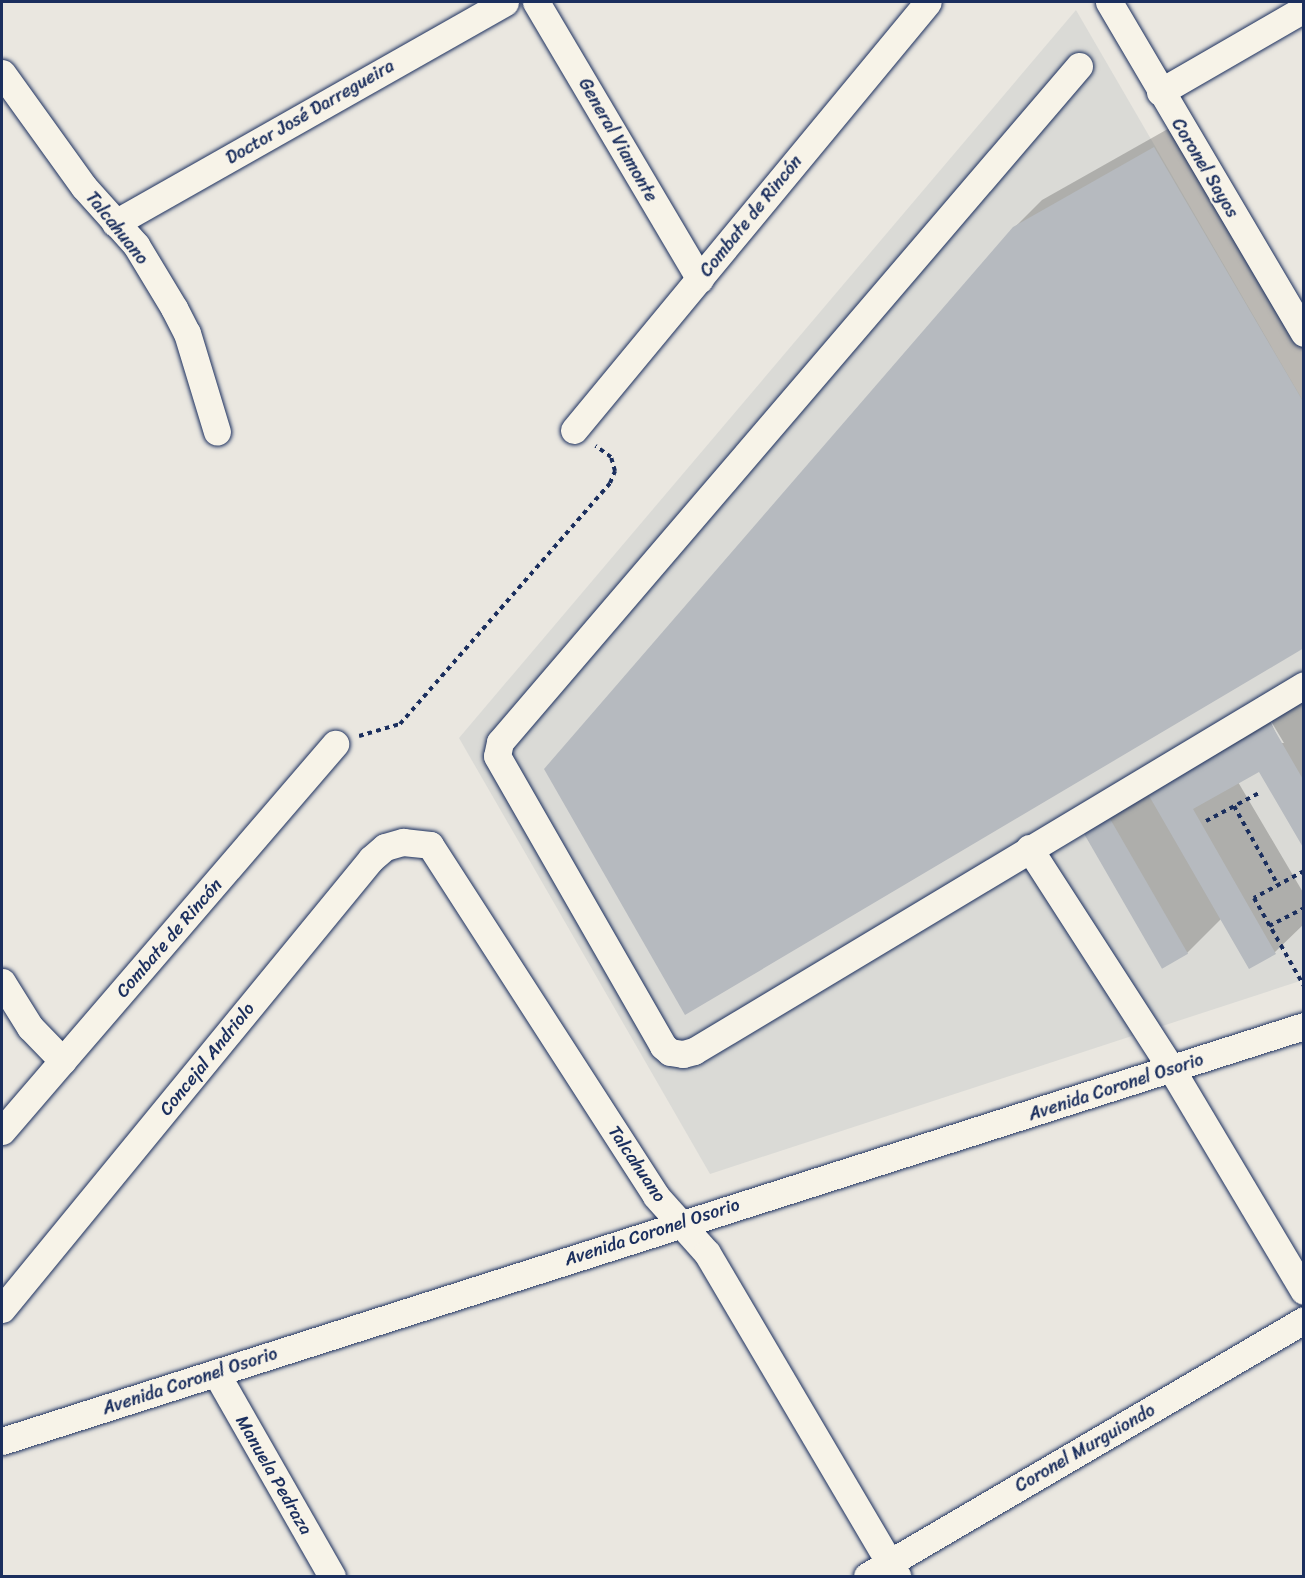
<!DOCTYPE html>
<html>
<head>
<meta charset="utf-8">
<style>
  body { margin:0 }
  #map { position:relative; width:1305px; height:1578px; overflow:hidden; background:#eae7e0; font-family:Sriracha,sans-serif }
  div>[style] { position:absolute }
  .built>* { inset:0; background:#dadad6 }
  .shadow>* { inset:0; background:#0003 }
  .building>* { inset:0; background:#b6babf; transform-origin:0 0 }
  .path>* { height:4px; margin-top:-2px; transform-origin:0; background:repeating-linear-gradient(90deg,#1b2f5e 0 4.5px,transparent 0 9px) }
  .roads { filter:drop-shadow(0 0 2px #1b2f5e) drop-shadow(0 0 2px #1b2f5e) }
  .minor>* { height:27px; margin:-13.5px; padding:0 13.5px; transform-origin:13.5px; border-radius:13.5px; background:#f7f3e8 }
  span { translate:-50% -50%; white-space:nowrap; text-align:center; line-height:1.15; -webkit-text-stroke:4.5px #f7f3e8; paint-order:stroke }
  .street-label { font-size:18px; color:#1b2f5e }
  .frame { position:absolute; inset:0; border:3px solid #1b2f5e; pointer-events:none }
</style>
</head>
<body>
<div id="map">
  <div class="built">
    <div style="clip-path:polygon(1076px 10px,1303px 401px,1303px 980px,710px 1174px,459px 738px)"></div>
  </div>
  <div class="shadow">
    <div style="clip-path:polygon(1182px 121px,1304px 329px,1304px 646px,1014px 228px,1042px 200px)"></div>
    <div style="clip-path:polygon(evenodd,1304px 689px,1304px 846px,1259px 770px,1238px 782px,1304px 894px,1304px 924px,1275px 952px,1249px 967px,1221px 919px,1187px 953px,1085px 832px,1304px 689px,1268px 716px,1284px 743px,1280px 743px,1268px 716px)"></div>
  </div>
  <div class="building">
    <div style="clip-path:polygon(1154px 147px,1304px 403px,1304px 648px,685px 1015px,544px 769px,1013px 227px)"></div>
    <div style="clip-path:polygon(1271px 724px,1304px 781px,1304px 849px,1259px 772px,1193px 809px,1276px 954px,1249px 969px,1148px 794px)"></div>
    <div style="left:1109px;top:817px;width:158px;height:30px;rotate:60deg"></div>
  </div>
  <div class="path">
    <div style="left:359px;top:736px;width:43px;rotate:-16.3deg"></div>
    <div style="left:400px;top:724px;width:320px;rotate:-48.9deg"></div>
    <div style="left:610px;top:483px;width:13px;rotate:-67deg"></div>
    <div style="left:615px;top:471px;width:15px;rotate:-106deg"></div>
    <div style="left:611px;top:457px;width:19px;rotate:-144deg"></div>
    <div style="left:1234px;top:806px;width:90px;rotate:60.9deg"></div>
    <div style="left:1206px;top:821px;width:62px;rotate:-27.8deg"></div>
    <div style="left:1304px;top:871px;width:57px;rotate:151.6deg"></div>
    <div style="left:1254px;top:898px;width:101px;rotate:60.4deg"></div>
    <div style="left:1269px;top:926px;width:39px;rotate:-27deg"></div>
  </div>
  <div class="roads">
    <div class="minor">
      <div style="left:536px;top:2px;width:322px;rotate:59.4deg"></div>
      <div style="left:1109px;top:2px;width:384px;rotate:59.5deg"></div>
      <div style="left:1079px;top:66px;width:890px;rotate:130.58deg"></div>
      <div style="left:500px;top:742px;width:14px;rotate:102deg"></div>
      <div style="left:497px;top:756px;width:334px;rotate:60.2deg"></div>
      <div style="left:663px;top:1046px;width:9px;rotate:41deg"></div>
      <div style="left:670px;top:1052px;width:13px;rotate:9deg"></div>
      <div style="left:683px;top:1054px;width:11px;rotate:-15deg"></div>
      <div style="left:694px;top:1051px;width:711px;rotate:-30.96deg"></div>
      <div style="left:2px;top:73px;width:140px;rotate:54.3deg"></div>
      <div style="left:84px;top:187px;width:78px;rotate:48.1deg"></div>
      <div style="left:136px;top:245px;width:74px;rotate:58.9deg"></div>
      <div style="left:174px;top:308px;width:28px;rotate:63deg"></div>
      <div style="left:187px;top:333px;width:103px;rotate:73.1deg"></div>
      <div style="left:1160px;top:92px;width:166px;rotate:-30deg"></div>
      <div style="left:115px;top:223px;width:448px;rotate:-29.5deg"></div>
      <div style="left:574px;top:430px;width:555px;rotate:-50.41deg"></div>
      <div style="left:1029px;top:848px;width:264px;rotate:57.2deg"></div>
      <div style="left:1172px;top:1070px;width:257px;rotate:59.2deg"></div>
      <div style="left:2px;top:982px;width:53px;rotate:58.1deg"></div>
      <div style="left:30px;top:1027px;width:47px;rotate:45.9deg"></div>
      <div style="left:2px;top:1131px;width:511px;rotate:-49.29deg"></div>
      <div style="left:2px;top:1309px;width:582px;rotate:-50.65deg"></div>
      <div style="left:371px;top:859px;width:18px;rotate:-41deg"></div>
      <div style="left:385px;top:847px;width:19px;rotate:-16deg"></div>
      <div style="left:403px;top:842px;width:27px;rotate:6deg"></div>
      <div style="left:430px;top:845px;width:417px;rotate:57.2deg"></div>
      <div style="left:656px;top:1196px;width:76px;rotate:48.2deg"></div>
      <div style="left:707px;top:1253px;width:375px;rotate:59.5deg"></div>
      <div style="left:216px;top:1373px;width:234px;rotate:60.3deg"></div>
      <div style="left:2px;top:1441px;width:1367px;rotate:-17.68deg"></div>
      <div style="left:867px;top:1576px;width:506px;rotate:-30.36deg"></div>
    </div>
  </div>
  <div class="street-label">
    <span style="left:310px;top:112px;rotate:-30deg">Doctor José Darregueira</span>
    <span style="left:618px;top:140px;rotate:60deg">General Viamonte</span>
    <span style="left:1205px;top:168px;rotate:59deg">Coronel Sayos</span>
    <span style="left:751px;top:216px;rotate:-51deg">Combate de Rincón</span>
    <span style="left:117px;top:228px;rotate:51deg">Talcahuano</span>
    <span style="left:169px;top:938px;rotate:-49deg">Combate de Rincón</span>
    <span style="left:207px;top:1059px;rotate:-51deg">Concejal Andriolo</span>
    <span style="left:1116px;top:1087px;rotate:-18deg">Avenida Coronel Osorio</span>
    <span style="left:637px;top:1164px;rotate:56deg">Talcahuano</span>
    <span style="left:652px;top:1232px;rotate:-18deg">Avenida Coronel Osorio</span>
    <span style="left:190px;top:1381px;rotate:-18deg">Avenida Coronel Osorio</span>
    <span style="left:1085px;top:1448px;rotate:-30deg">Coronel Murguiondo</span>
    <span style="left:274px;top:1475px;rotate:60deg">Manuela Pedraza</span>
  </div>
  <div class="frame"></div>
</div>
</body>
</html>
